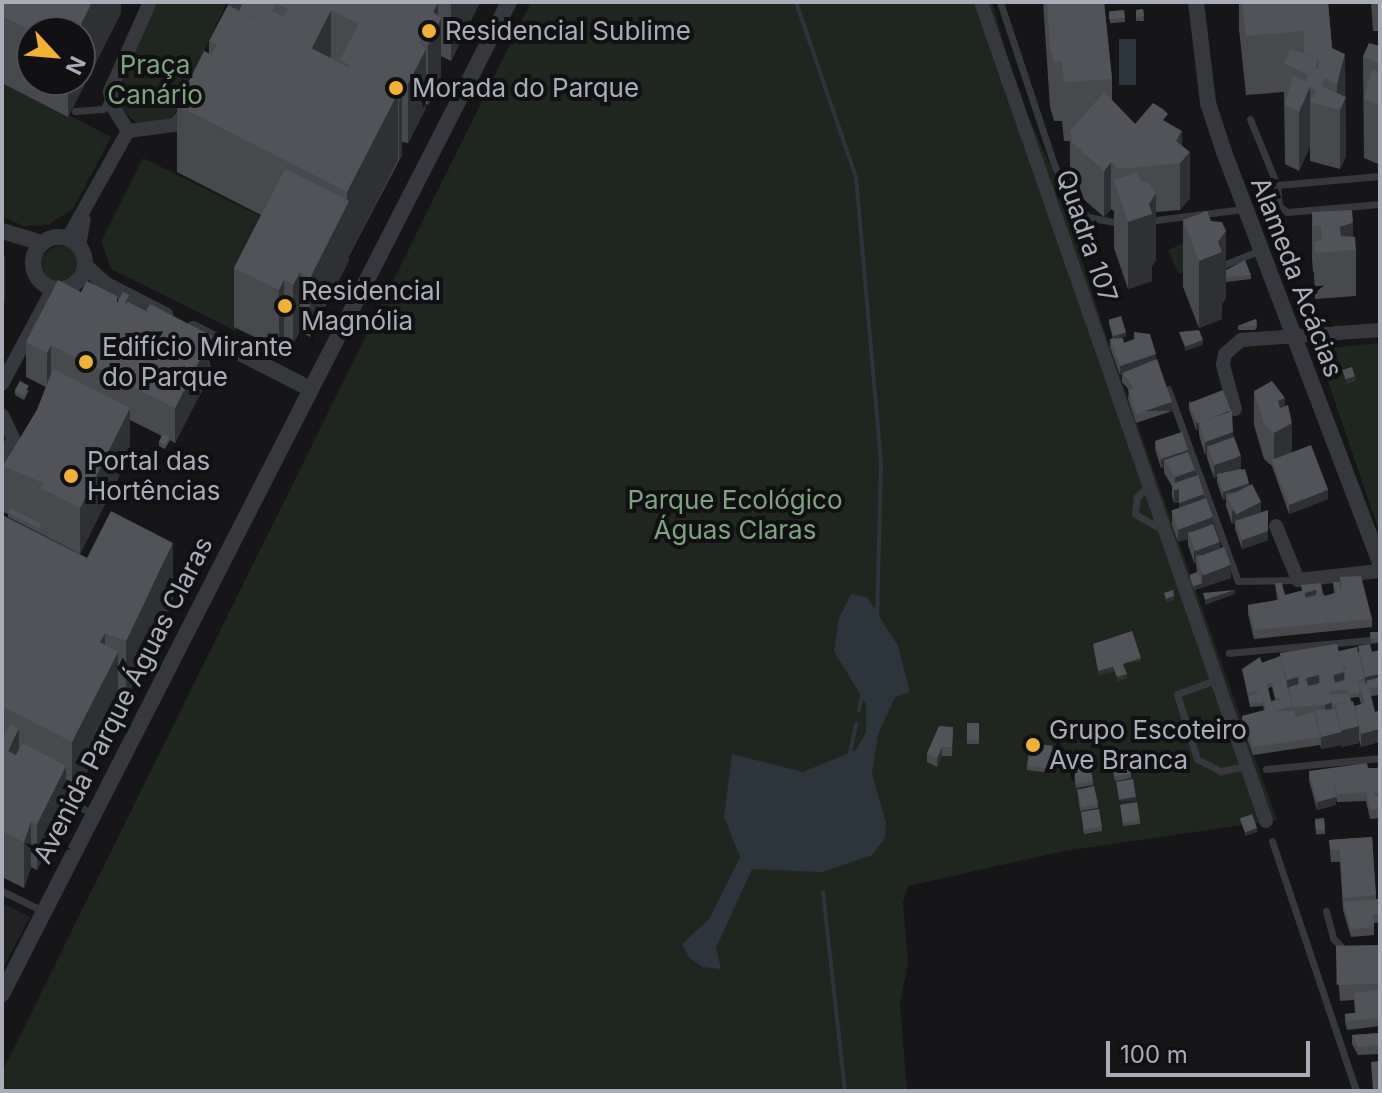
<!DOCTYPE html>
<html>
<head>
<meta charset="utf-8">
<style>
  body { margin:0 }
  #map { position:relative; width:1382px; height:1093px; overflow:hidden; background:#161618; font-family:Inter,sans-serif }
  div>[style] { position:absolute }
  .built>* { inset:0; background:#222225 }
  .green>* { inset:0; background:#1e261f; transform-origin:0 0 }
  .round { border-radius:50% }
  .water>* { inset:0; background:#2c353c; transform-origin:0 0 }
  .stream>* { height:4px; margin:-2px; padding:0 2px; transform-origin:2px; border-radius:2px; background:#2c353c }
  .service>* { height:7px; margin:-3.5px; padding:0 3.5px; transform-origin:3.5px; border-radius:3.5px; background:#37383d }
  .minor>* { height:14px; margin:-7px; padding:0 7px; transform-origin:7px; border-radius:7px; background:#37383d }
  .tertiary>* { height:16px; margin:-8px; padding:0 8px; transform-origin:8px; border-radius:8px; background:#37383d }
  .tertiary>.ring { margin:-8px; padding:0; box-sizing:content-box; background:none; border:16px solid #37383d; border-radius:50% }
  .wall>* { inset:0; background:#47494d; transform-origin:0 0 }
  .shaded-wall>* { inset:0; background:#2f3033; transform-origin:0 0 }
  .building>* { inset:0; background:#525359; transform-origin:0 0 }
  .dots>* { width:22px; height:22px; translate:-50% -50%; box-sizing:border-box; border:4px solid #111113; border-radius:50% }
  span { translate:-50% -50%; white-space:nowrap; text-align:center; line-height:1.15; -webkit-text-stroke:8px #111113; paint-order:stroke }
  .poi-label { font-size:26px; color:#a8adb8 }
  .left { translate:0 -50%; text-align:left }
  .park-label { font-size:26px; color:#7fa381 }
  .street-label { font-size:26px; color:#a8adb8 }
  .frame { position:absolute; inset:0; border:4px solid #a8adb8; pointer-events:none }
  .north { position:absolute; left:16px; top:16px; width:80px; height:80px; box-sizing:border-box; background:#111113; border:2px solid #4d4f55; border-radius:50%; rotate:116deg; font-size:22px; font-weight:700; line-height:32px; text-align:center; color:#a8adb8 }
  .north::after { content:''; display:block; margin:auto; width:28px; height:36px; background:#f2b134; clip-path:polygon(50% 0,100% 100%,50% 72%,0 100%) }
  .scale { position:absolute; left:1106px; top:1041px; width:204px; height:36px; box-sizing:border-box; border:4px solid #a8adb8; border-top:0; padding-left:10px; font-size:24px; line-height:28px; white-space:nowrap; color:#a8adb8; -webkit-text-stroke:6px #111113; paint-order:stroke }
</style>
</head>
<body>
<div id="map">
  <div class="built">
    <div style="clip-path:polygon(2px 903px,30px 917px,2px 970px)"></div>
  </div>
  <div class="green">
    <div style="clip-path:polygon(158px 2px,227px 2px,175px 113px,165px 122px,136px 123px,117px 104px,115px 90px)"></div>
    <div style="clip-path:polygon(531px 2px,992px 2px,1017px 92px,1060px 187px,1101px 321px,1277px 820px,1064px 851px,908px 886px,903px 903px,908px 964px,900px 1004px,907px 1091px,2px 1091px,2px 1072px)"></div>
    <div style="clip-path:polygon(2px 80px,111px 137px,73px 209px,48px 225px,23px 226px,2px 216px)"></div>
    <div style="clip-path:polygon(143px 158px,286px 229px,236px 331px,111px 269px,101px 241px)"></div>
    <div style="left:1205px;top:233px;width:26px;height:41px;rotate:65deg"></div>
    <div class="round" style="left:39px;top:246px;width:44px;height:44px"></div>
    <div style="clip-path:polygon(1380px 343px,1380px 534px,1321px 361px,1330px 348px)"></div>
  </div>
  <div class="water">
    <div style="left:1119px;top:39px;width:17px;height:46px"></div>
    <div style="clip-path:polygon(851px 594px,867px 597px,898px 646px,910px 692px,895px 697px,878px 735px,872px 773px,886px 823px,885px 838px,872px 855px,822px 872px,752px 869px,716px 948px,721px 969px,703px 967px,689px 958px,682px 944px,709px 919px,740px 857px,724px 817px,732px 754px,803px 772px,856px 750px,866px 732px,866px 704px,834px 651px,839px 618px)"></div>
  </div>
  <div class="stream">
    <div style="left:796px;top:2px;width:185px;rotate:71.1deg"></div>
    <div style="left:856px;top:177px;width:289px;rotate:85deg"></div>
    <div style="left:881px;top:465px;width:152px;rotate:91.5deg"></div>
    <div style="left:859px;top:710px;width:14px;rotate:-78deg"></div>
    <div style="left:849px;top:758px;width:35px;rotate:-78deg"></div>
    <div style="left:823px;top:892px;width:200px;rotate:83.7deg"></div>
  </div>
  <div class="service">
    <div style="left:1000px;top:2px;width:174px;rotate:71.6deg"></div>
    <div style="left:1055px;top:167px;width:39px;rotate:63deg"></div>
    <div style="left:1073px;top:202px;width:21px;rotate:45deg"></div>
    <div style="left:1088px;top:217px;width:33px;rotate:11deg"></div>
    <div style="left:75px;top:111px;width:28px;rotate:-4deg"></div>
    <div style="left:103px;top:109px;width:13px;rotate:-58deg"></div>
    <div style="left:1250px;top:119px;width:71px;rotate:67.8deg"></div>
    <div style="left:1277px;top:185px;width:103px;rotate:-5deg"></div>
    <div style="left:1277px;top:185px;width:21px;rotate:85deg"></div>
    <div style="left:1279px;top:206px;width:10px;rotate:37deg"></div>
    <div style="left:1287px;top:212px;width:93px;rotate:-4.9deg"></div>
    <div style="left:1148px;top:221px;width:96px;rotate:-7.2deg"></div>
    <div style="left:1218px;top:267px;width:46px;rotate:-21.6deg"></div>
    <div style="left:1168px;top:389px;width:204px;rotate:70deg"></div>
    <div style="left:1238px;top:581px;width:60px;rotate:-1deg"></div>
    <div style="left:1148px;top:486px;width:16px;rotate:135deg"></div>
    <div style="left:1137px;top:497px;width:17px;rotate:97deg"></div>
    <div style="left:1135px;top:514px;width:34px;rotate:30deg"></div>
    <div style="left:1229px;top:653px;width:152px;rotate:-5.3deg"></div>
    <div style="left:1216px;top:680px;width:41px;rotate:160.3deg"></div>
    <div style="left:1177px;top:694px;width:68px;rotate:72.9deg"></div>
    <div style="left:1197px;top:759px;width:27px;rotate:27deg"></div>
    <div style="left:1221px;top:771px;width:26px;rotate:-11deg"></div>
    <div style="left:1266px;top:769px;width:115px;rotate:-5.5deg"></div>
    <div style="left:59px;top:798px;width:36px;rotate:24deg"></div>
    <div style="left:1272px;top:841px;width:264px;rotate:71.4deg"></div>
    <div style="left:2px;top:891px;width:43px;rotate:26deg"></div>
    <div style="left:1326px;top:911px;width:28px;rotate:75deg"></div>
    <div style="left:1333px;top:938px;width:18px;rotate:47deg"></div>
  </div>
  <div class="minor">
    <div style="left:981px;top:2px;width:867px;rotate:70.81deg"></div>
    <div style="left:231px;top:27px;width:25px;rotate:-79deg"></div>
    <div style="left:128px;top:131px;width:46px;rotate:-7.4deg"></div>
    <div style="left:174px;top:125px;width:21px;rotate:-45deg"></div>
    <div style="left:128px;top:131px;width:28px;rotate:-122deg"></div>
    <div style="left:113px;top:107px;width:16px;rotate:-101deg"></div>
    <div style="left:110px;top:91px;width:98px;rotate:-65.8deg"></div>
    <div style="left:68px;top:238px;width:123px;rotate:-60.7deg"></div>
    <div style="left:79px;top:246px;width:27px;rotate:-80deg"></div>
    <div style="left:2px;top:384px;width:108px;rotate:-61.8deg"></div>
    <div style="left:1235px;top:409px;width:46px;rotate:-105.3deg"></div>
    <div style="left:1223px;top:365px;width:11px;rotate:-80deg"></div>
    <div style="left:1225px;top:354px;width:21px;rotate:-41deg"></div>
    <div style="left:1241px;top:340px;width:139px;rotate:-4.1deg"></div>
    <div style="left:2px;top:415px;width:25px;rotate:64deg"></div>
    <div style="left:13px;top:438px;width:35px;rotate:108deg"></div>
    <div style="left:1276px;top:526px;width:58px;rotate:67.8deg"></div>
    <div style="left:1298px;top:580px;width:82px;rotate:-6.3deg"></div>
  </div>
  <div class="tertiary">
    <div style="left:1196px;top:2px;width:102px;rotate:83.2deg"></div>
    <div style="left:1208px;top:103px;width:52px;rotate:71.9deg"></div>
    <div style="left:1224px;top:152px;width:439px;rotate:69.2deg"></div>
    <div style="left:2px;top:231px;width:42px;rotate:16.7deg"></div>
    <div class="ring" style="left:33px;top:237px;width:36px;height:36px"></div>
    <div style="left:85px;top:266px;width:27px;rotate:42deg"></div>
    <div style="left:105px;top:284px;width:68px;rotate:27.3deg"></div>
    <div style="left:193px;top:329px;width:131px;rotate:27.1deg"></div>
    <div style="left:2px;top:994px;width:1114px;rotate:-62.93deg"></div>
  </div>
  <div class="wall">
    <div style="clip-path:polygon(evenodd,2px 2px,121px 2px,121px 13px,68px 117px,2px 83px,2px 2px,32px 32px,80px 32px,80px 80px,32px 80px,32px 32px)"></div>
    <div style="clip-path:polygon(243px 2px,480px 2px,451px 61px,441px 56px,441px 78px,428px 105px,426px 104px,426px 108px,408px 143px,402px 142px,402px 155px,349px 256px,349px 260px,310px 337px,300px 331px,293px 344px,284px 339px,279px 349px,234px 327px,234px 268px,261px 215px,177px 172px,177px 105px,209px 54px,209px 41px,239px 11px)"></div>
    <div style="clip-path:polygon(1043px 2px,1104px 2px,1112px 79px,1112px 100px,1135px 124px,1168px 123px,1182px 145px,1190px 198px,1180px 210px,1156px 212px,1156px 260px,1152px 266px,1152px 281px,1128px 289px,1114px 248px,1114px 211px,1111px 209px,1104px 217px,1072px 189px,1070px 177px,1070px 141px,1064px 141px,1062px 121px,1054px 121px,1050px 107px)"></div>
    <div style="clip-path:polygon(1239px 2px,1328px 2px,1332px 48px,1345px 96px,1346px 156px,1340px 169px,1310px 161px,1310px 146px,1299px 171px,1285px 164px,1284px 92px,1246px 95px,1239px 29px)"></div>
    <div style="clip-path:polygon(1371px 2px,1380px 2px,1380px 31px,1373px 31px)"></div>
    <div style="clip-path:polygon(1143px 9px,1144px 21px,1136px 21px,1136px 10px)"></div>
    <div style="left:1124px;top:10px;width:12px;height:15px;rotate:85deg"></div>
    <div style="clip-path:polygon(1380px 46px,1380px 159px,1378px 164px,1364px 158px,1363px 56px)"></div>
    <div style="clip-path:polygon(1312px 212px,1353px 237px,1356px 250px,1356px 296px,1315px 299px,1314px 272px,1313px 272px,1312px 258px)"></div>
    <div style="clip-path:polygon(1183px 220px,1226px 270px,1251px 275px,1251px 279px,1226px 282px,1226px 298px,1222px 304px,1222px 319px,1199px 328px,1183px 287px)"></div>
    <div style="clip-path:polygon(81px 292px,117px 303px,129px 302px,212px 371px,175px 443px,170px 440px,165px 449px,159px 446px,159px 442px,162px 436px,130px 420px,130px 454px,80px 554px,8px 517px,8px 514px,3px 512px,3px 466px,37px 410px,46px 387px,26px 377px,26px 342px)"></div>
    <div style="clip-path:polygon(1256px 319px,1257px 327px,1255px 330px,1238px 330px,1238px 326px)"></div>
    <div style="clip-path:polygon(1109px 320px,1126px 336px,1120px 338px,1124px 343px,1134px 339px,1134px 332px,1156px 359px,1172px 411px,1136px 423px,1128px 399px,1129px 390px,1122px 382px,1122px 374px,1120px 375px,1110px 347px,1110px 339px,1113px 338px,1109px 324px)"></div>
    <div style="clip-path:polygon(29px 390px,24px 400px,15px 395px,15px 391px)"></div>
    <div style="clip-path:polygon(1254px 391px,1285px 406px,1292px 452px,1328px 499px,1289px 514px,1272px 466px,1264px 459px,1254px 425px)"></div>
    <div style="clip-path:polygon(1189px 401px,1233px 437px,1241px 469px,1261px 512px,1268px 540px,1242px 549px,1235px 529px,1235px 523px,1232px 524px,1226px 506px,1226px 499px,1223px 500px,1217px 482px,1217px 477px,1214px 478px,1207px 458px,1207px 454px,1205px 455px,1199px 435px,1199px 429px,1196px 430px,1189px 409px)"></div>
    <div style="clip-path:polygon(1155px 441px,1188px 452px,1195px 476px,1213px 524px,1220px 548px,1231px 578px,1194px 590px,1190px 579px,1190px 575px,1197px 572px,1196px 563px,1194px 563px,1188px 545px,1188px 539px,1178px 542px,1172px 525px,1172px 512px,1179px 510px,1179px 502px,1174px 503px,1172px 496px,1172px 486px,1164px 473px,1164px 467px,1161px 468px,1155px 449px)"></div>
    <div style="clip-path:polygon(2px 515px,173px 602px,126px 700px,118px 697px,118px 711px,72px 801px,66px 798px,66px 812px,37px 870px,31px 867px,24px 888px,2px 877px)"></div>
    <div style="clip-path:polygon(1333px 582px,1372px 619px,1372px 627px,1254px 639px,1248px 614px,1248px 605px,1277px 600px,1275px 583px,1285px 595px,1302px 591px,1301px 585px,1325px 596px,1334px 593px)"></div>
    <div style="clip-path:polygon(1370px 632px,1380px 635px,1380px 642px,1371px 643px)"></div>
    <div style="clip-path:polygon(evenodd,1339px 651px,1380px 652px,1380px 695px,1371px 696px,1375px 712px,1380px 711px,1380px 744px,1379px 742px,1361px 747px,1359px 740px,1359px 743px,1341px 747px,1341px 745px,1321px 749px,1320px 745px,1253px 755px,1242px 724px,1242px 716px,1264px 710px,1263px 706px,1250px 707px,1242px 669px,1280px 657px,1280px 653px,1339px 651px,1272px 687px,1275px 700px,1271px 701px,1268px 688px,1272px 687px,1339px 651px,1359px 697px,1361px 704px,1355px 706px,1351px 701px,1350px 698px,1359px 697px)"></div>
    <div style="left:967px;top:723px;width:12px;height:21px"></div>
    <div style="clip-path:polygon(953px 727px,952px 756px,942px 756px,937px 767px,927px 762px,927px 753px)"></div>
    <div style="clip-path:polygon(1053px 750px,1050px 773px,1027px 770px,1027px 766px)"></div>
    <div style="clip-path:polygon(1111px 759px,1131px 774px,1131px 778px,1115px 781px)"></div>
    <div style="clip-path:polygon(1073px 766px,1093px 781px,1093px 785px,1076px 788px)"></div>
    <div style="clip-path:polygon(1380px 766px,1380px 818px,1370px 819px,1366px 801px,1337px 802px,1336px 797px,1336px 805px,1317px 810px,1309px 780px,1309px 771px,1377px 768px)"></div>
    <div style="clip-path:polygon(1077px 789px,1098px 804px,1098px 808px,1080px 811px)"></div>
    <div style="clip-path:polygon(1120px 805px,1140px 820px,1140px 824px,1123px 826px)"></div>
    <div style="clip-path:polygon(1081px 812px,1102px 827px,1102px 831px,1084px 834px)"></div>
    <div style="left:1324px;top:818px;width:16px;height:9px;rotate:86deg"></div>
    <div style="clip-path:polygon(1372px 837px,1376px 899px,1380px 899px,1380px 922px,1374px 923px,1374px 935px,1351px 937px,1343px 910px,1340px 862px,1331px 862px,1329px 840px)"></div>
    <div style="clip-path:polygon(1336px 947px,1380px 958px,1380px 1026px,1347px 1030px,1345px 1022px,1345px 1014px,1355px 1013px,1354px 1000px,1340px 1001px)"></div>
    <div style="clip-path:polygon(1380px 1033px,1380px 1054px,1358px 1055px,1352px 1044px,1352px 1035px)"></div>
  </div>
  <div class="shaded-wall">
    <div style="clip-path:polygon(92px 2px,121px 2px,121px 13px,68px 117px,68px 80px,80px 80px,80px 32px,77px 32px)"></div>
    <div style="clip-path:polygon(438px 2px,438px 25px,441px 18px,441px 78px,428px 105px,428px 45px,433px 12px)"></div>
    <div style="clip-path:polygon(451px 2px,480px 2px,451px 61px)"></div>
    <div style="clip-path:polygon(331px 10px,331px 56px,303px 111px,303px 65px)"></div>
    <div style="clip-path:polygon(426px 49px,426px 108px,408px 143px,408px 84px)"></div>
    <div style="clip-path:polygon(1345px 54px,1346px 156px,1340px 169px,1340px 110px,1337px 109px,1337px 84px)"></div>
    <div style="clip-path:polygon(398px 82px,398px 160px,349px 256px,349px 260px,310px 337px,310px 278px,347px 204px,347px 192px)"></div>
    <div style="clip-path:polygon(1310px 87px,1310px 146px,1299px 171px,1299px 112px)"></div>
    <div style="clip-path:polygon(402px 96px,402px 155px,399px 160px,399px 101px)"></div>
    <div style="clip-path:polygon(1380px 100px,1380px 159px,1378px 164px,1378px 105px)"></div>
    <div style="clip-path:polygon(1182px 131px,1182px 161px,1190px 152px,1190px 198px,1180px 210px,1180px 163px,1176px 141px)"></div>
    <div style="clip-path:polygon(1111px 162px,1111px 209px,1104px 217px,1104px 171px)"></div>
    <div style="clip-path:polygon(1156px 193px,1156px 260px,1152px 266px,1152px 281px,1128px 289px,1128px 222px,1149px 204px)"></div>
    <div style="clip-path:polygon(1353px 223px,1353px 250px,1340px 251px,1340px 227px)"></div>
    <div style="clip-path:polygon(1226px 231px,1226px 298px,1222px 304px,1222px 319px,1199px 328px,1199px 261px,1218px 242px)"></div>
    <div style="clip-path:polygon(5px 255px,5px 301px,2px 307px,2px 261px)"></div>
    <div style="clip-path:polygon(300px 272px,300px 331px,293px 344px,293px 285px)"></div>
    <div style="clip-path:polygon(284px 280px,284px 339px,279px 349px,279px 290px)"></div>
    <div style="clip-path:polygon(1126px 332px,1126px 336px,1114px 340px,1114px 336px)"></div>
    <div style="clip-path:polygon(212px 336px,212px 371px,175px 443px,175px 408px)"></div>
    <div style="clip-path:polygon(1203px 340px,1203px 345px,1185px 351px,1185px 347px)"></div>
    <div style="clip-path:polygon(51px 345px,51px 380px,47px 388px,47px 353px)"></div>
    <div style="clip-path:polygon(1156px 354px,1156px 362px,1120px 375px,1120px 366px)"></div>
    <div style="clip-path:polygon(1355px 377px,1355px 382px,1346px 384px,1346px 380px)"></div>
    <div style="clip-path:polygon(1285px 398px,1285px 426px,1292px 423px,1292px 458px,1274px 464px,1274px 433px,1278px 401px)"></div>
    <div style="left:1172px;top:402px;width:9px;height:38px;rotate:90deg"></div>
    <div style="clip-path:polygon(130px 408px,130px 454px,80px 554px,80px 508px)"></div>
    <div style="clip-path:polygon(1231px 411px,1199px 422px,1199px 429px,1196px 430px,1196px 422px)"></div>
    <div style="clip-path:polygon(1233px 432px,1233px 444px,1207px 446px,1207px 454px,1205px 455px,1205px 442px)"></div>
    <div style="clip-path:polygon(1188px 450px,1188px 458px,1164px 460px,1164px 467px,1161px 468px,1161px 459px)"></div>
    <div style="clip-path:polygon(1241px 456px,1241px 469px,1217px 474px,1217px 477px,1214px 478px,1214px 465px)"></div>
    <div style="clip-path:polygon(1195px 470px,1195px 482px,1175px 490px,1175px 477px)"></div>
    <div style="clip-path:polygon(1249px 483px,1249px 491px,1226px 493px,1226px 499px,1223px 500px,1223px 492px)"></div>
    <div style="clip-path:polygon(1179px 489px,1179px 501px,1174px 503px,1174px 490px)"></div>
    <div style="clip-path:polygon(1328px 490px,1328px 499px,1289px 514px,1289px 505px)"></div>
    <div style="clip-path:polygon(1204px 494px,1204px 506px,1179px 515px,1179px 503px)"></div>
    <div style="clip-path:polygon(1261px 502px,1261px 514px,1232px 524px,1232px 511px)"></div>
    <div style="clip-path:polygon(1213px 517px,1213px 530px,1188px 532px,1188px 539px,1178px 542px,1178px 530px)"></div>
    <div style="clip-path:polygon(1268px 531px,1268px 540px,1242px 549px,1242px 540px)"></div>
    <div style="clip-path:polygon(1220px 542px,1220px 555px,1196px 555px,1196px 563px,1194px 563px,1194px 551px)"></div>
    <div style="clip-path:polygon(173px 543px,173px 602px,126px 700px,126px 641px)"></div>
    <div style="clip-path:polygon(1231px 565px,1231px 578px,1194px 590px,1194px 586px,1202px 583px,1202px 575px)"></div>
    <div style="clip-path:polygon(1235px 590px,1235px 594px,1205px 605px,1205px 600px)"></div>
    <div style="clip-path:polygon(1316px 590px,1316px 595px,1303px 598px,1303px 594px)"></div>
    <div style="clip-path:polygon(1174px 596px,1174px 600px,1166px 603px,1166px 599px)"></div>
    <div style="clip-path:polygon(105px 633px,105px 678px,118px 652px,118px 711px,72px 801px,72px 742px,100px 642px)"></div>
    <div style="left:1141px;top:658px;width:4px;height:19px;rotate:90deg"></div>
    <div style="clip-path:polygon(1113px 667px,1113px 672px,1098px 675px,1098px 671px)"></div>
    <div style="clip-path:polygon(1344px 672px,1344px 680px,1333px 683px,1333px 675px)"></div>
    <div style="clip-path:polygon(1127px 674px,1127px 678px,1117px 682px,1117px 677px)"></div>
    <div style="clip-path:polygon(1380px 674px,1380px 682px,1365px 686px,1365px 677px)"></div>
    <div style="clip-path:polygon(1319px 675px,1319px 684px,1306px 687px,1306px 678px)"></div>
    <div style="clip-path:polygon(1298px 677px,1298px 686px,1287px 688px,1287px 680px)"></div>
    <div style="clip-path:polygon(1332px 702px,1332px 711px,1325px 714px,1325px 705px)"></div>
    <div style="clip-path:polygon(1359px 726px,1359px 743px,1341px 747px,1341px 730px)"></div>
    <div style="clip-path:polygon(19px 728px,19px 774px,8px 751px)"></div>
    <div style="clip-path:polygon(1379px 729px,1379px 742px,1361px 747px,1361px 734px)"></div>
    <div style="clip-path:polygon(1341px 732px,1341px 745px,1321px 749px,1321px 737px)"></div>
    <div style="clip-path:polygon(942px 747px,942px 756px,937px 767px,937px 758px)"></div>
    <div style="clip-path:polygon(66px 766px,66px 812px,37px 870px,37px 824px)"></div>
    <div style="left:1136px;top:797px;width:4px;height:17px;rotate:90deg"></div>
    <div style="clip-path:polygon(1336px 797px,1336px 805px,1317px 810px,1317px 802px)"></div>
    <div style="clip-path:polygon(31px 821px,31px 867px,24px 888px,24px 842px)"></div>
    <div style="clip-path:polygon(1257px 828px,1257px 832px,1245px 836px,1245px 832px)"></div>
  </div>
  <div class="building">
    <div style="clip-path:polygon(2px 2px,92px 2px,77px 32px,34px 32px,2px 16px)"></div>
    <div style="clip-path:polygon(evenodd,243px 2px,370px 2px,359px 24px,331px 10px,312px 48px,239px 11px,243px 2px,276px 3px,288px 9px,284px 17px,272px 11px,276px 3px)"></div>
    <div style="clip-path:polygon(370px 2px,438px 2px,433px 12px,441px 18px,428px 45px,417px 40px,426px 49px,408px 84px,398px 82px,393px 90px,348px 67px,349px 65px,340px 60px)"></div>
    <div style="clip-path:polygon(1047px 2px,1104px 2px,1112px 79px,1064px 82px,1062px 61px,1054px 62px,1050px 47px)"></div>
    <div style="clip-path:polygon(1242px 2px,1301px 2px,1304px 31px,1246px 36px)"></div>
    <div style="clip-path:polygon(1301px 2px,1328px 2px,1332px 48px,1321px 70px,1319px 70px,1319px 57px,1304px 53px,1304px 31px)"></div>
    <div style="clip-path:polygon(228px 5px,398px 93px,347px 192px,177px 105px,204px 51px,212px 55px,217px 45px,209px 41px)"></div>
    <div style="clip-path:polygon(1143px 9px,1144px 16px,1136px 17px,1136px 10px)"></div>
    <div style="clip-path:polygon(1124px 10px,1125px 18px,1109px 19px,1109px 12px)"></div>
    <div style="clip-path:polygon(1369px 43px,1380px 46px,1380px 65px,1363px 56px)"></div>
    <div style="clip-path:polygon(1332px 48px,1345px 54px,1337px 84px,1325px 78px,1321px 86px,1346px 97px,1340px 110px,1310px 102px,1316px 90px,1310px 87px,1299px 112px,1285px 105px,1293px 76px,1305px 82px,1308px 75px,1284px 63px,1290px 49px,1319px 57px,1315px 68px,1321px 70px)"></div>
    <div style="clip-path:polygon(1372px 69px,1380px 73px,1380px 100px,1378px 105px,1364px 99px)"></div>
    <div style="clip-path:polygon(1104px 92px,1135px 124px,1153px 103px,1163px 109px,1168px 114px,1163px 120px,1182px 131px,1176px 141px,1190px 152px,1180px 163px,1118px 169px,1111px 162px,1104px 171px,1072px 142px,1070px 131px)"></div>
    <div style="clip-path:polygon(285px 169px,349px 201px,310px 278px,300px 272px,293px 285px,284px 280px,279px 290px,234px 268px)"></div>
    <div style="clip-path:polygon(1138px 172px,1141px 182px,1146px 181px,1156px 193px,1149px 204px,1152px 214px,1128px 222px,1114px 180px)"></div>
    <div style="clip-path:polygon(1352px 210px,1353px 223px,1340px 227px,1341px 236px,1355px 237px,1356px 250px,1315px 253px,1314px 242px,1322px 240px,1321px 226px,1313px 226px,1312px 212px)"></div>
    <div style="clip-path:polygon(1207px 211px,1211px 221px,1222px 222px,1226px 231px,1218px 242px,1222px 252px,1199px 261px,1183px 220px)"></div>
    <div style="clip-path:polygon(1245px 260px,1251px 275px,1226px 277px,1226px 270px)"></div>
    <div style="clip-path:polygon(58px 280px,81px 292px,87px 281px,117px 296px,117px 303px,123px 292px,129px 295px,123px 307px,128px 302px,146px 311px,150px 304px,212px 336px,175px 408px,51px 345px,47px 353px,26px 342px)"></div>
    <div style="left:1121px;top:316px;width:17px;height:13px;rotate:73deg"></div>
    <div style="clip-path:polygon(1256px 319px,1257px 323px,1255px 326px,1238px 326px)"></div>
    <div style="clip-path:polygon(1199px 330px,1203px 340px,1185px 347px,1179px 332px)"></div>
    <div style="clip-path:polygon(1134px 332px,1150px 334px,1156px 354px,1120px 366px,1110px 339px,1123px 338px,1124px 343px,1136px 339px)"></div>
    <div style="clip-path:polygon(1157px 359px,1172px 402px,1136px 414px,1128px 390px,1134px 388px,1122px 373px)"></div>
    <div style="left:1352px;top:367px;width:10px;height:10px;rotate:73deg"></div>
    <div style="clip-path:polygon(53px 369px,130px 408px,80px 508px,41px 488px,43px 483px,3px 466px,37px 410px)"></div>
    <div style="left:20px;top:381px;width:10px;height:11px;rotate:29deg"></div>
    <div style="clip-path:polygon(1272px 381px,1285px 398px,1278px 401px,1280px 408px,1288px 405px,1292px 423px,1274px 433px,1264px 424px,1254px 391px)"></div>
    <div style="left:1223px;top:390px;width:22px;height:36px;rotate:69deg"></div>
    <div style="clip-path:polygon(1232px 411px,1233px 432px,1205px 442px,1199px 422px)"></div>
    <div style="left:1182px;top:432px;width:19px;height:28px;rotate:72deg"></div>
    <div style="clip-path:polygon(162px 435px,170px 436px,165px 445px,159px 442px)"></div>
    <div style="left:1234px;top:437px;width:20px;height:28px;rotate:70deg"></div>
    <div style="left:1311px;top:445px;width:48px;height:42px;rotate:69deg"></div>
    <div style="clip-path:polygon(1188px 452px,1195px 470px,1175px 477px,1164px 460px)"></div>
    <div style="clip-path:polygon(1245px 469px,1249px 483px,1223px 492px,1217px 474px)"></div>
    <div style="clip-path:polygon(1198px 475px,1204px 494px,1179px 503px,1179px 489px,1174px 490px,1172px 484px)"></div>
    <div style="left:1252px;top:484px;width:20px;height:28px;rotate:63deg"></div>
    <div style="left:1206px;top:498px;width:20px;height:37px;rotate:70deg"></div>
    <div style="left:10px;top:508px;width:35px;height:5px;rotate:27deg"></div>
    <div style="clip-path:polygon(1268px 510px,1268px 531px,1242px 540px,1235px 521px)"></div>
    <div style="clip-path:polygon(111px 511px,173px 543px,126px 641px,105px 633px,100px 642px,118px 652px,72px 742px,2px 706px,2px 515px,87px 558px)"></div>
    <div style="left:1213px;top:524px;width:19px;height:26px;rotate:69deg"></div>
    <div style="left:1224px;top:547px;width:19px;height:29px;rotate:69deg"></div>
    <div style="left:1198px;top:572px;width:12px;height:9px;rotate:70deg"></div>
    <div style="clip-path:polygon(1361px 576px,1372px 619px,1254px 630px,1248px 605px,1279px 600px,1275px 583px,1282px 583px,1285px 595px,1304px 590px,1306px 599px,1324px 594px,1325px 599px,1341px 595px,1340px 577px)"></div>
    <div style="clip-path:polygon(1333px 582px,1340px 582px,1341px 595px,1325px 599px,1325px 596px,1336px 593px)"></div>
    <div style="clip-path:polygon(1321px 583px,1323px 594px,1306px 599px,1306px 598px,1317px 595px,1316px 590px,1304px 593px,1301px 585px)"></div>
    <div style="clip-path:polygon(1173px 590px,1174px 596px,1166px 599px,1164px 593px)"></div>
    <div style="clip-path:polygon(1235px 590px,1205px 600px,1203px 593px)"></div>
    <div style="clip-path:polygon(1132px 631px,1141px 658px,1123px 664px,1127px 674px,1117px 677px,1113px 667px,1098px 671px,1093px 644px)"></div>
    <div style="clip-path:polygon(1370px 632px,1379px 632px,1380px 638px,1371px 639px)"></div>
    <div style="clip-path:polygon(evenodd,1337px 644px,1344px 672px,1333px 675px,1335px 683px,1346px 680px,1349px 689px,1329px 691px,1332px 702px,1325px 705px,1293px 707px,1289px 687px,1300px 684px,1298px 677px,1287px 680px,1280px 653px,1337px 644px,1319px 675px,1321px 683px,1308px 686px,1306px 678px,1319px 675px)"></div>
    <div style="clip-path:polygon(1370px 644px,1372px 652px,1380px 650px,1380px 674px,1365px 677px,1358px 646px)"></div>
    <div style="clip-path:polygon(1357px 647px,1364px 678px,1354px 683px,1365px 682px,1366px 684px,1359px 684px,1359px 693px,1349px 694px,1351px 701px,1332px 705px,1330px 695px,1349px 694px,1344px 669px,1348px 668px,1343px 666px,1339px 651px)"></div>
    <div style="clip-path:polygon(1280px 656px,1292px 706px,1274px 711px,1271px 701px,1282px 700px,1275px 697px,1272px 683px,1267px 684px,1270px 697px,1263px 697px,1263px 702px,1250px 703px,1249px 696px,1261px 690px,1248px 693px,1242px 669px,1260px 657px,1262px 663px)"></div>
    <div style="clip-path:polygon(1380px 677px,1380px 687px,1369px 688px,1366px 681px)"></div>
    <div style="clip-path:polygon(1359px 684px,1368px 684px,1379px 729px,1361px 734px,1355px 706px,1365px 703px)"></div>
    <div style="clip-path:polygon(1263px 697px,1270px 697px,1274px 711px,1294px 711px,1296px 717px,1314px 712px,1320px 737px,1253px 747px,1242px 716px,1266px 710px)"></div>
    <div style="left:1353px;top:701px;width:26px;height:18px;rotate:77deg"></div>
    <div style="clip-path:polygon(1335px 709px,1341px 732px,1321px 737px,1315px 710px)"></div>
    <div style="clip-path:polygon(1380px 711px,1380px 740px,1379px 729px,1375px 712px)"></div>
    <div style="left:967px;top:723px;width:12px;height:17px"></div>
    <div style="clip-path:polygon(11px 724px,19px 728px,8px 751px,16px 755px,22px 743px,66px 766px,37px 824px,31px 821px,24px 842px,2px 831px,2px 740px)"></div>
    <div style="clip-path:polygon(939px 726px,953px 727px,952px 747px,942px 747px,937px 758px,927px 753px)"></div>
    <div style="left:1030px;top:743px;width:23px;height:23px;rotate:7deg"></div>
    <div style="left:1128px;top:756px;width:18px;height:17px;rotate:81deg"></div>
    <div style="left:1090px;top:763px;width:18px;height:17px;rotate:81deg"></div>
    <div style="clip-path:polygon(1367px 763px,1368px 768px,1377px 768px,1380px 766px,1380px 795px,1374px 791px,1375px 797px,1380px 796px,1380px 809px,1370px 810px,1366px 792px,1337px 794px,1334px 780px,1336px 797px,1317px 802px,1309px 771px)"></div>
    <div style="left:1133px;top:779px;width:18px;height:17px;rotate:81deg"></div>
    <div style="left:1094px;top:786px;width:18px;height:17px;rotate:77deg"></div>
    <div style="left:1137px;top:802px;width:18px;height:17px;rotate:81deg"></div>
    <div style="left:1099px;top:809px;width:18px;height:18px;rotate:81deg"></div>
    <div style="left:1252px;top:814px;width:15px;height:13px;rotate:70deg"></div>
    <div style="clip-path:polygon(1324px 818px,1325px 830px,1316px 830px,1315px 820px)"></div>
    <div style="clip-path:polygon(1372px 837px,1376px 895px,1343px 898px,1340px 849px,1331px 850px,1329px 840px)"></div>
    <div style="clip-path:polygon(1380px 899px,1380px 914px,1373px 914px,1374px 927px,1351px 929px,1343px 902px)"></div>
    <div style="left:1379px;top:945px;width:39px;height:43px;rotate:89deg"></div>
    <div style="clip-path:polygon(1379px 990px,1380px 1018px,1347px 1021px,1345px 1014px,1356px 1013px,1354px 993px)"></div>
    <div style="clip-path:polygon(1380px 1033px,1380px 1045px,1358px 1047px,1352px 1035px)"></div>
    <div style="clip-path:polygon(1380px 1061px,1380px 1091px,1373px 1091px,1371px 1062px)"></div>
  </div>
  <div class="dots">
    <div style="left:429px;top:31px;background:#f2b134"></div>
    <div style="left:396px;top:88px;background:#f2b134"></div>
    <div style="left:285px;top:306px;background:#f2b134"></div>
    <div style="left:86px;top:362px;background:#f2b134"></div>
    <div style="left:71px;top:476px;background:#f2b134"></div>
    <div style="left:1033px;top:745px;background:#f2b134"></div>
  </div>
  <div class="poi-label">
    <span class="left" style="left:445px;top:31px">Residencial Sublime</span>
    <span class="left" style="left:412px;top:88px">Morada do Parque</span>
    <span class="left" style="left:301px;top:306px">Residencial<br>Magnólia</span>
    <span class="left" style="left:102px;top:362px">Edifício Mirante<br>do Parque</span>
    <span class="left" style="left:87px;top:476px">Portal das<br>Hortências</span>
    <span class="left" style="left:1049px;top:745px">Grupo Escoteiro<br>Ave Branca</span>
  </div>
  <div class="park-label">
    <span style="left:155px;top:80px">Praça<br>Canário</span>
    <span style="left:735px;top:515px">Parque Ecológico<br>Águas Claras</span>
  </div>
  <div class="street-label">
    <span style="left:1087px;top:236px;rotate:71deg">Quadra 107</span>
    <span style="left:1297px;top:277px;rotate:69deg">Alameda Acácias</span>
    <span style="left:123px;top:700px;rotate:-63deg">Avenida Parque Águas Claras</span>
  </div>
  <div class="frame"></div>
  <div class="north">N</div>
  <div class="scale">100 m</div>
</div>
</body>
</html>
